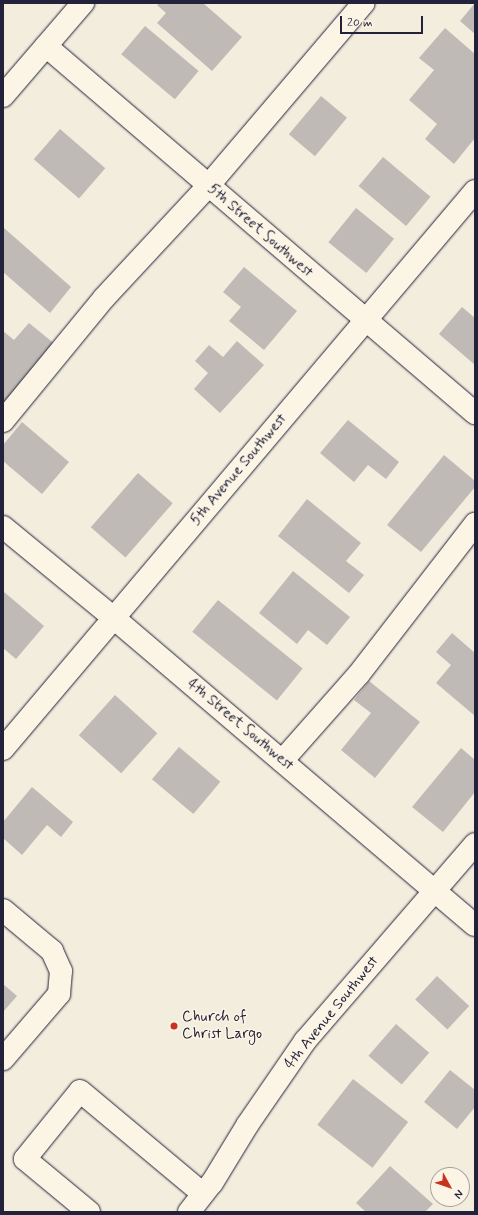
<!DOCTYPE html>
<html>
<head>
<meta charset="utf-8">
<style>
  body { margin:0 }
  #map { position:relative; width:478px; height:1215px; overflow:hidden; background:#f3edde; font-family:Mynerve,sans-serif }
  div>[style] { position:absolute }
  .building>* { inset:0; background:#bfbab6; transform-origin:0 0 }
  .roads { filter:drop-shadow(0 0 1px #22223b) drop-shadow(0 0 1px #22223b) }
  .minor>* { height:22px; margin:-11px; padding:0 11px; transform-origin:11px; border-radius:11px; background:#fcf5e5 }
  .dots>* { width:11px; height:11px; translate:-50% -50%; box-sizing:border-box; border:2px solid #fcf5e5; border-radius:50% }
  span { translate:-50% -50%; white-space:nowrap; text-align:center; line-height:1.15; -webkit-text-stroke:3px #fcf5e5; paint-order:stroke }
  .street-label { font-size:15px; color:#22223b }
  .poi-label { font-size:15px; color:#22223b }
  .left { translate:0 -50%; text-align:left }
  .frame { position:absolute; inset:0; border:4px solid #22223b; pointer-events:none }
  .north { position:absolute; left:430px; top:1167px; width:40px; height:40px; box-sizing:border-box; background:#fcf5e5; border:1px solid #a5a1a1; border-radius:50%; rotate:130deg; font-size:11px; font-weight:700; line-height:16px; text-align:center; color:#22223b }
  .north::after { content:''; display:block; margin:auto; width:14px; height:18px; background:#c8321e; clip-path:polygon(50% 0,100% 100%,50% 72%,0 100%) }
  .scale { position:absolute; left:340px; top:16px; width:83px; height:18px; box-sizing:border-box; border:2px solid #22223b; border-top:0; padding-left:5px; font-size:12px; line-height:14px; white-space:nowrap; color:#22223b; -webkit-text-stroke:3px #fcf5e5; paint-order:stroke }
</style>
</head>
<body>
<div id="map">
  <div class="building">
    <div style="clip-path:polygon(160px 3px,203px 3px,242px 37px,212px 71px,157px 23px,166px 13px,157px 5px)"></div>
    <div style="clip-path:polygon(475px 3px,475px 34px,460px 21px)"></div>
    <div style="left:145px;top:26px;width:70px;height:37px;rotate:40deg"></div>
    <div style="clip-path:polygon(445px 28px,475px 54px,475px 138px,454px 164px,425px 139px,437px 124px,409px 100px,434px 70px,419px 58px)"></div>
    <div style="left:321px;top:96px;width:34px;height:50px;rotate:40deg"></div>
    <div style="left:60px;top:129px;width:60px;height:40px;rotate:41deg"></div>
    <div style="left:383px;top:157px;width:62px;height:38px;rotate:40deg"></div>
    <div style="left:356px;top:208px;width:49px;height:44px;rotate:39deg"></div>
    <div style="clip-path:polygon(4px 228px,71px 287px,50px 313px,3px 272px)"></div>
    <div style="clip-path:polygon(244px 267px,297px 311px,264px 350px,229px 321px,241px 307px,223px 292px)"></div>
    <div style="clip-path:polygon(462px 307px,475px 318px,475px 365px,439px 334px)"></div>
    <div style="clip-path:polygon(29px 323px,56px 345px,3px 410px,3px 331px,14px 340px)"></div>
    <div style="clip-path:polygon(237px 341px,264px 365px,220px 413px,194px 389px,208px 373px,195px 361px,209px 345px,223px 357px)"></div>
    <div style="clip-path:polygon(348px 420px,399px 462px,386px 479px,368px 465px,354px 482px,320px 453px)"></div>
    <div style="clip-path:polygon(22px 422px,69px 462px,42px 494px,3px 461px,3px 445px)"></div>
    <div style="clip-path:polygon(444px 455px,475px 481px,475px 487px,421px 552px,387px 525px)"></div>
    <div style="left:138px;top:473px;width:46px;height:72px;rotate:41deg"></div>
    <div style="clip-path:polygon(307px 499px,361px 543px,346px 561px,364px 575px,349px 593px,278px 536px)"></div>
    <div style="clip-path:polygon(293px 571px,350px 617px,327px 645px,308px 630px,297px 644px,259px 613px)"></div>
    <div style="clip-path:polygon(3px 591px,44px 626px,16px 659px,3px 648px)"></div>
    <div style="left:218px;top:600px;width:109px;height:41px;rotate:39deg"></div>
    <div style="clip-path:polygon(452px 633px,475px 653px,475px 716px,436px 683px,451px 665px,436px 652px)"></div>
    <div style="clip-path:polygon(369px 681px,420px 722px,375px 778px,341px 750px,371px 713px,354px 700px)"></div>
    <div style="left:115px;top:695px;width:57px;height:54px;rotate:42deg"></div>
    <div style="left:179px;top:747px;width:54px;height:42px;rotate:40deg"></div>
    <div style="clip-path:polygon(461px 748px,475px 760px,475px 792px,443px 832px,412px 807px)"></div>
    <div style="clip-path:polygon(32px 787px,73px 822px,61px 837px,47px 825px,22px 855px,3px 838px,3px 822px)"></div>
    <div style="left:437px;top:976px;width:44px;height:32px;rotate:43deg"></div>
    <div style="clip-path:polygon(3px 984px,17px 996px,3px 1012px)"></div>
    <div style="left:396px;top:1024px;width:44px;height:42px;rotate:41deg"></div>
    <div style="clip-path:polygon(450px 1070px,475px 1090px,475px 1107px,457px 1129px,424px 1102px)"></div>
    <div style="left:353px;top:1079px;width:70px;height:58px;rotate:38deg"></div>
    <div style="clip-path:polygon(390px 1166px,433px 1204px,425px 1212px,366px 1212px,356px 1203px)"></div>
  </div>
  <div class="roads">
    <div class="minor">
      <div style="left:46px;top:46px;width:565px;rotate:40.55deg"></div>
      <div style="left:3px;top:96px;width:123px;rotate:-49.3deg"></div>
      <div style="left:3px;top:421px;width:159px;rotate:-50.6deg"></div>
      <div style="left:104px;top:298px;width:153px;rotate:-47.1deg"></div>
      <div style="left:208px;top:186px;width:240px;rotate:-49.6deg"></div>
      <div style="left:3px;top:527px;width:145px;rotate:39.4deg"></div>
      <div style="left:115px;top:619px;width:472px;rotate:40.4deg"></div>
      <div style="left:3px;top:749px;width:731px;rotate:-49.77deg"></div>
      <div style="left:282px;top:761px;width:116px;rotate:-48.5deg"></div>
      <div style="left:359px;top:674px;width:190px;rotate:-52.3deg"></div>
      <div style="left:3px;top:910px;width:64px;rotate:39.9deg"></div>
      <div style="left:52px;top:951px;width:22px;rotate:66deg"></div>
      <div style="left:61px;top:971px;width:23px;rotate:95deg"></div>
      <div style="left:59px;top:994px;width:86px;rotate:130.7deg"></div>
      <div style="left:89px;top:1212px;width:83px;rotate:-140.4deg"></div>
      <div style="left:25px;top:1159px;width:87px;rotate:-51deg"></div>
      <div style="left:80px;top:1091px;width:160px;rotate:39.9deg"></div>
      <div style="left:189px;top:1212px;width:37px;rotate:-52deg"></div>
      <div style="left:212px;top:1183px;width:69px;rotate:-58.6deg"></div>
      <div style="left:248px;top:1124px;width:101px;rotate:-55.5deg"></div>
      <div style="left:305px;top:1041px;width:260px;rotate:-49.2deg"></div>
    </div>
  </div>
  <div class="dots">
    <div style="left:174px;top:1026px;background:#c8321e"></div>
  </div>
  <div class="street-label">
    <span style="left:260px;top:231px;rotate:41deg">5th Street Southwest</span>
    <span style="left:239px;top:470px;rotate:-50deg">5th Avenue Southwest</span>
    <span style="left:240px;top:725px;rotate:40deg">4th Street Southwest</span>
    <span style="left:332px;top:1013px;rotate:-51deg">4th Avenue Southwest</span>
  </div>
  <div class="poi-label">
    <span class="left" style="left:182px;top:1026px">Church of<br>Christ Largo</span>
  </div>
  <div class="frame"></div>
  <div class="north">N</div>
  <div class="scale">20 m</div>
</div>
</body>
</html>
